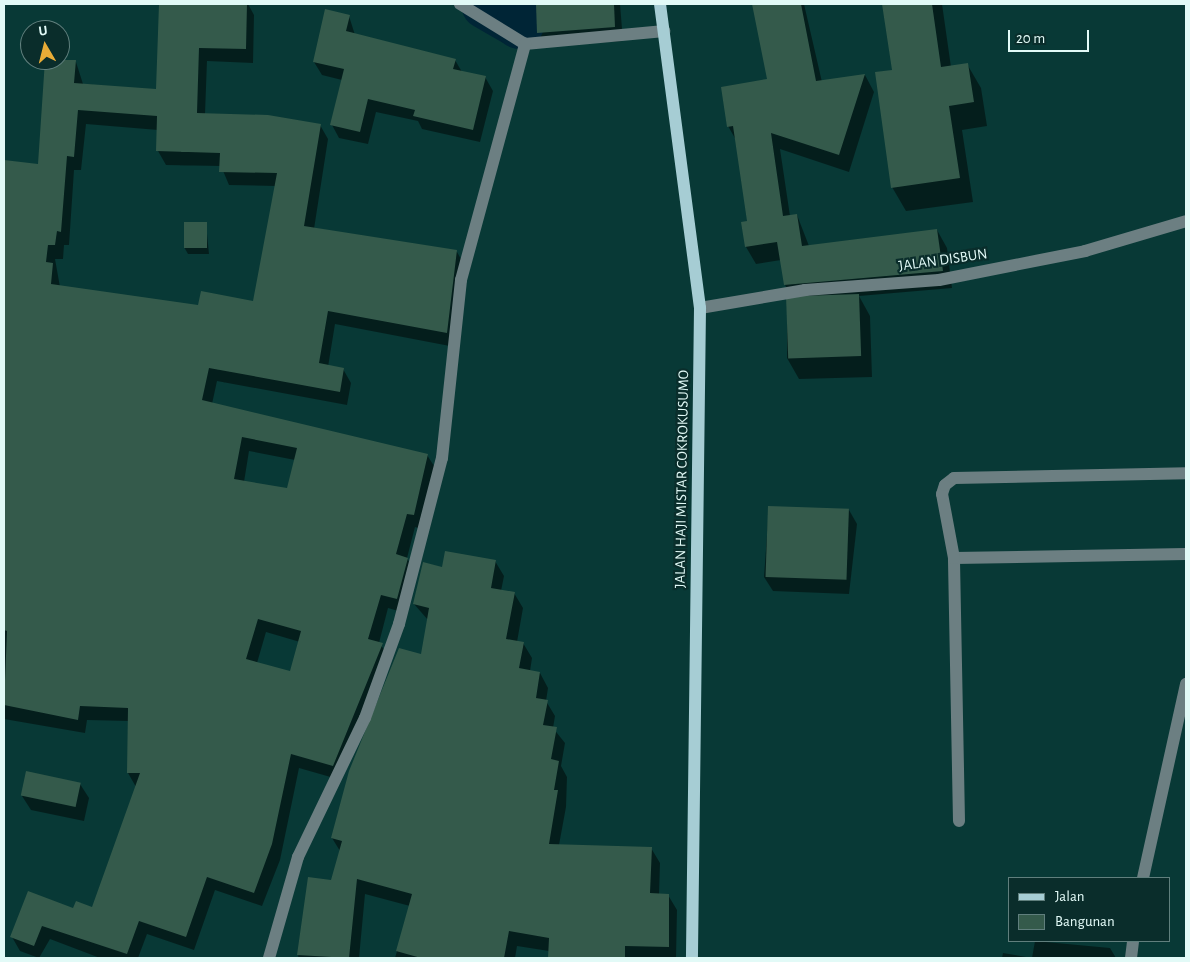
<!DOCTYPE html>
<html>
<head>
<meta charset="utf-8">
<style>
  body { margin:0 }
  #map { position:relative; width:1190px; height:962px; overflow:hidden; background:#083936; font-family:"Alegreya Sans",sans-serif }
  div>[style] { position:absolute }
  .green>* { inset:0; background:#365e38 }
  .shadow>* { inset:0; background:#0007 }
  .river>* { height:49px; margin:-24.5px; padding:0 24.5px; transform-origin:24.5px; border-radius:24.5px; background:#002536 }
  .building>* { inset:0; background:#345a4b; transform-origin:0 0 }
  .minor>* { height:12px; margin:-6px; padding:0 6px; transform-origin:6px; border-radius:6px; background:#6c7f82 }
  .major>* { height:12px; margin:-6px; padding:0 6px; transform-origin:6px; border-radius:6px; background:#a6cdd4 }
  span { translate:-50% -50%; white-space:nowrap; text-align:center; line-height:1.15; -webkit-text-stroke:4.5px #0a2d2b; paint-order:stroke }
  .street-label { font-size:15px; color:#e2faf7 }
  .frame { position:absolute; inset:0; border:5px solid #e2faf7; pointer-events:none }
  .legend { position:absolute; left:1008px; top:877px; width:162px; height:65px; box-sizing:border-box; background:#0a2d2b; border:1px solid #607f7d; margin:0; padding:6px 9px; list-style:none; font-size:15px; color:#e2faf7 }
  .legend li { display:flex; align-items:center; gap:10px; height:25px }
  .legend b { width:25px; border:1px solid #607f7d }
  .north { position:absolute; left:20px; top:20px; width:50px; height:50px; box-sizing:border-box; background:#0a2d2b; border:1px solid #607f7d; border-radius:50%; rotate:352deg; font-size:14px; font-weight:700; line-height:20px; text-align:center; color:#e2faf7 }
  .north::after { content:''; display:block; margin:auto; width:18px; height:22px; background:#e8ac37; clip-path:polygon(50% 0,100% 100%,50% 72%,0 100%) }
  .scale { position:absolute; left:1008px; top:30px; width:81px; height:22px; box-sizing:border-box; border:2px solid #e2faf7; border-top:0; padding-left:6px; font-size:15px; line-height:18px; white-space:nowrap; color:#e2faf7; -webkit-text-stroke:4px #0a2d2b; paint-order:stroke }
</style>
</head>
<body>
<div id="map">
  <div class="green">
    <div style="clip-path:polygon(487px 4px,522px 4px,519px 24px)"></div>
  </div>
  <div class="shadow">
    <div style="clip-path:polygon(evenodd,160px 4px,248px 4px,254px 15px,253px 63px,207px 61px,205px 114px,320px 125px,328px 139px,314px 229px,457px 252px,465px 266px,455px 347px,335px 324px,328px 367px,343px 369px,351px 383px,347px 405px,217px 381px,212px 404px,427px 455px,436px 469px,421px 529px,415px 527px,407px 558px,415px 573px,405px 613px,388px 608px,379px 643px,391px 658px,341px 780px,299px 768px,280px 860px,262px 906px,215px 890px,194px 950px,147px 934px,138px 958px,100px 958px,50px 939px,39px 958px,20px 951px,12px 937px,74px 910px,93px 908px,136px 787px,128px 773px,129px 721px,87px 720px,85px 733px,4px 719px,4px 462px,13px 434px,4px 433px,5px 161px,39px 166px,46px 60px,76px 62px,83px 84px,157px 91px,160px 4px,86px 124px,158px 130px,158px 151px,166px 165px,221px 166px,229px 185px,276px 186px,254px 302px,199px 307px,60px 287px,55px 259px,63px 259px,64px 245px,69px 245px,74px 170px,81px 170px,86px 124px,160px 4px,249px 451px,295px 460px,288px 490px,244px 482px,249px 451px,160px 4px,266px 632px,300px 642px,291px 673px,257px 663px,266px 632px)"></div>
    <div style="clip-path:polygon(537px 4px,620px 4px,623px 41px,547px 46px,538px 32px)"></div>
    <div style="clip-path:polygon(753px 4px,804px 4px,822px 82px,865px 75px,874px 92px,849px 172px,780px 149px,790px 216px,797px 215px,809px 246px,937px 230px,947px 248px,952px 288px,859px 296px,870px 316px,872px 377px,799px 379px,787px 358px,787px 303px,795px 302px,785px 285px,781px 260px,756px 264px,746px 247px,748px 222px,736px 140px,728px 126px,768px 80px)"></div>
    <div style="clip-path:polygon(883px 4px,942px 4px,951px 67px,967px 64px,981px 88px,987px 126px,962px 130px,973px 202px,906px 211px,892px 187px,893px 71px)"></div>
    <div style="clip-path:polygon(349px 16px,355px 35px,455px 60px,462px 72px,485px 77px,493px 91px,480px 142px,422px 129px,418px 121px,376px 112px,368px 144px,339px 138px,332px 125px,342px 80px,322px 75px,314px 62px)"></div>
    <div style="clip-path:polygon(206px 224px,209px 254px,188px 254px,184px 247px)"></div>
    <div style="clip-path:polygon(769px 507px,849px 510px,857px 524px,849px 594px,773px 591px,764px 577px)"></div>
    <div style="clip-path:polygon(495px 561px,504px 576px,501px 591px,514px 593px,523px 608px,517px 642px,523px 643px,532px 658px,530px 671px,540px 673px,548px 688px,546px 701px,555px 716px,553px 728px,565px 743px,561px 766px,567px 777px,566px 807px,559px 845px,651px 848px,660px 863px,659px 895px,668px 895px,677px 910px,676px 958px,549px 958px,549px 951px,517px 946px,515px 958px,395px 958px,410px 906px,365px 894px,359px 958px,298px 958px,309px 878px,332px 882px,340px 851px,332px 838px,422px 655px,428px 620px,414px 604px,443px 569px)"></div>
    <div style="clip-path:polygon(80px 784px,89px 798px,84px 821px,31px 810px,22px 796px)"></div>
    <div style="clip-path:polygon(1035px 941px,1110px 948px,1116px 958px,1002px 958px,1003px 953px,1032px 958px)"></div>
  </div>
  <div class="river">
    <div style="left:485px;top:4px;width:39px;rotate:30deg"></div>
    <div style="left:519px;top:24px;width:22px;rotate:-68deg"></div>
  </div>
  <div class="building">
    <div style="clip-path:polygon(evenodd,159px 4px,247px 4px,246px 49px,199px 48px,197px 113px,268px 115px,321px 124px,304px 226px,457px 250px,447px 333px,328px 311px,319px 363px,344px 368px,340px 392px,209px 368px,202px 400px,428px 454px,414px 515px,407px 514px,396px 554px,408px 558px,397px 599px,381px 595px,368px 639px,383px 643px,333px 766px,291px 754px,272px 844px,254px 893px,207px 877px,186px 937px,139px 921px,127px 954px,42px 926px,34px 946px,10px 937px,28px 891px,73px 908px,76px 901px,92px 907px,140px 773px,127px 773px,128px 708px,80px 706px,78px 720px,4px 705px,7px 631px,4px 630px,4px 160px,38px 164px,45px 60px,76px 60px,74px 83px,156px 89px,159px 4px,78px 110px,157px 116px,156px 151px,220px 153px,219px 172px,277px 173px,253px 301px,201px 291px,198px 305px,51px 284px,53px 263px,46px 262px,48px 245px,55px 245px,57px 231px,61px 232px,67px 156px,74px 157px,78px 110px,159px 4px,242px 437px,297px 448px,287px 488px,234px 479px,242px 437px,159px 4px,258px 619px,301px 631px,290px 671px,246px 659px,258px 619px)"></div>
    <div style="clip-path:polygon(536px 4px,614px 4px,615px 27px,537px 33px)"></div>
    <div style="clip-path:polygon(752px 4px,801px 4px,816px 81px,865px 74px,839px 155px,771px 133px,783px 216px,797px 214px,802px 246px,937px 229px,943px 271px,784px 285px,777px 242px,745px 247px,741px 222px,747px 221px,733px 126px,727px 127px,721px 87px,767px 79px)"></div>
    <div style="clip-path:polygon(882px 4px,932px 4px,941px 67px,968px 63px,974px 102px,949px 106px,960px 178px,891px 188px,875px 72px,892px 70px)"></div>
    <div style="clip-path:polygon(325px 9px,350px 15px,346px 31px,456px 59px,453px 69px,486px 76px,473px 130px,413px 116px,415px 110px,368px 99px,360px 132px,330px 125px,344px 69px,313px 62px)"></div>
    <div style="left:184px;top:222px;width:23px;height:26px"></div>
    <div style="left:859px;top:294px;width:62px;height:73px;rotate:88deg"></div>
    <div style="left:768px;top:506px;width:81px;height:71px;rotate:2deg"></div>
    <div style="clip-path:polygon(445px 551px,496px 560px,491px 588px,515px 592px,506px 639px,524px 642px,519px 668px,540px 672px,536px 698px,548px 700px,543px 725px,557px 727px,551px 759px,559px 761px,554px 790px,558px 790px,549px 844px,652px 847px,650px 893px,669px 894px,669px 947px,625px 946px,625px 958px,548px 958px,549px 938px,509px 931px,504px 958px,421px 958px,396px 951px,412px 894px,357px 879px,349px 958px,297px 955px,308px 877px,331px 880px,342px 841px,331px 838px,349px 771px,399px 648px,421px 654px,429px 608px,413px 604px,423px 562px,442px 567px)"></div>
    <div style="left:26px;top:771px;width:56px;height:25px;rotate:12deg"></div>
  </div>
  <div class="minor">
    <div style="left:460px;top:4px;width:76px;rotate:31.6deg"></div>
    <div style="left:525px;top:44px;width:140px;rotate:-5.3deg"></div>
    <div style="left:700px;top:308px;width:107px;rotate:-9.7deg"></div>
    <div style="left:805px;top:290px;width:134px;rotate:-4.3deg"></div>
    <div style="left:939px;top:280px;width:149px;rotate:-11.2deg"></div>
    <div style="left:1085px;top:251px;width:105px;rotate:-16.5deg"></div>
    <div style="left:954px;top:558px;width:232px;rotate:-1deg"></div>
    <div style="left:959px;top:821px;width:263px;rotate:-91.1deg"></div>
    <div style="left:954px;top:558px;width:65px;rotate:-100.6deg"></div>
    <div style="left:942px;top:494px;width:9px;rotate:-72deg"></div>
    <div style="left:945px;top:485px;width:11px;rotate:-38deg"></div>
    <div style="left:954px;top:478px;width:232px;rotate:-1.2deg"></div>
    <div style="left:1143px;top:878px;width:199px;rotate:-77.5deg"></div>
    <div style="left:269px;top:958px;width:105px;rotate:-74deg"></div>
    <div style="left:298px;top:857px;width:154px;rotate:-64.3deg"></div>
    <div style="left:365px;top:718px;width:100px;rotate:-70.1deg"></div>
    <div style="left:399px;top:624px;width:171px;rotate:-75.5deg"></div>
    <div style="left:442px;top:458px;width:179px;rotate:-83.9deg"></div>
    <div style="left:461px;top:280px;width:245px;rotate:-74.8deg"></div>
    <div style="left:1131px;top:958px;width:17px;rotate:-83deg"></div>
  </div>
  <div class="major">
    <div style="left:660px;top:4px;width:307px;rotate:82.5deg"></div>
    <div style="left:700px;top:308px;width:650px;rotate:90.71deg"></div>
  </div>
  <div class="street-label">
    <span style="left:943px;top:260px;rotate:-8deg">JALAN DISBUN</span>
    <span style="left:682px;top:479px;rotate:-89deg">JALAN HAJI MISTAR COKROKUSUMO</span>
  </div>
  <div class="frame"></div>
  <ul class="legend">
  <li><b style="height:6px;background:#a6cdd4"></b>Jalan</li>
  <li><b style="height:14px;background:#345a4b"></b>Bangunan</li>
  </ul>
  <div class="north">U</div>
  <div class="scale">20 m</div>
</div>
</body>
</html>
